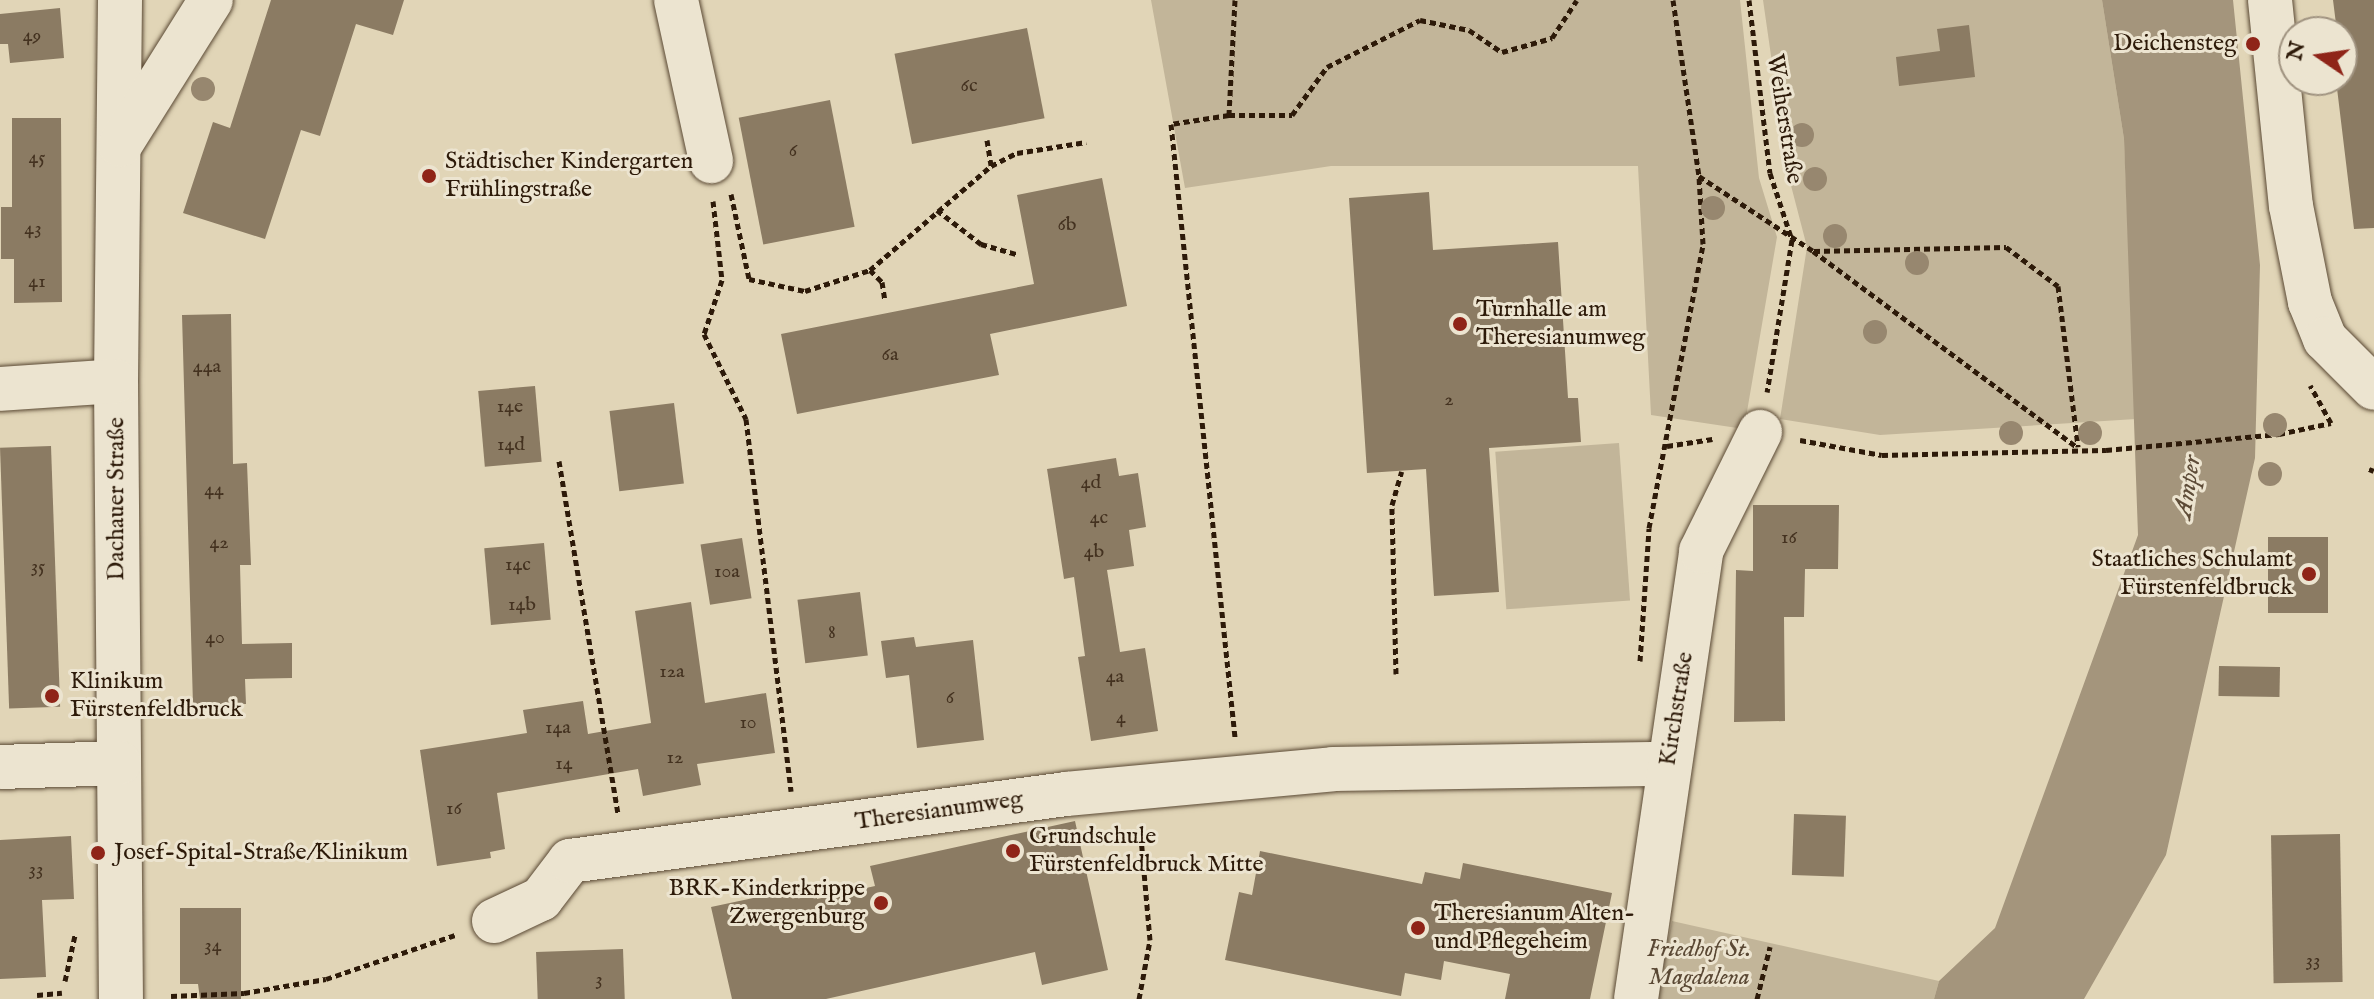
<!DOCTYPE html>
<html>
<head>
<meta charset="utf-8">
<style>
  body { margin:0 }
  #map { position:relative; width:2374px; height:999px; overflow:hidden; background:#e1d5b7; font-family:"IM FELL English",serif }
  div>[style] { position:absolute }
  .green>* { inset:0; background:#c2b599; transform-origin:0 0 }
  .water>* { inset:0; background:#a4957c }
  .building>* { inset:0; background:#8b7b63; transform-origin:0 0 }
  .path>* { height:5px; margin-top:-2.5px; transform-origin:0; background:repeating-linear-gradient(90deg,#2d1a09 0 6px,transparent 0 10px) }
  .roads { filter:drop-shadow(0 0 2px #5a4934) drop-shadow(0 0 2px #5a4934) }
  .minor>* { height:44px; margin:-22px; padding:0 22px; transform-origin:22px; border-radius:22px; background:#ece4d0 }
  .trees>* { width:24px; height:24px; margin:-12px; border-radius:50%; background:#97876f }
  .dots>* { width:22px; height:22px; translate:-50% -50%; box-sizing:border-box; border:4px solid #ece4d0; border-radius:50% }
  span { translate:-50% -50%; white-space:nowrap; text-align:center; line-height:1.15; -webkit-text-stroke:6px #ece4d0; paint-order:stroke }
  .number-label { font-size:20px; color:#443220 }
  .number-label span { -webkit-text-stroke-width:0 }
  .poi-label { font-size:24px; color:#2d1a09 }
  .right { translate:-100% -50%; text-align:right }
  .left { translate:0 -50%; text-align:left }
  .street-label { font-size:24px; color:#2d1a09 }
  .park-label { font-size:24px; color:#5a4834; font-style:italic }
  .water-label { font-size:26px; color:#5d4b37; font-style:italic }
  .north { position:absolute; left:2278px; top:16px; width:80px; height:80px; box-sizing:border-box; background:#ece4d0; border:2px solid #a09380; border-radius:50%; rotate:283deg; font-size:22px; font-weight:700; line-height:32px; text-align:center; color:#2d1a09 }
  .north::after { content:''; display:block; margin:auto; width:28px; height:36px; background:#8f2418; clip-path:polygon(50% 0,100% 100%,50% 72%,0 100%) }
</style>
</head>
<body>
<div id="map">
  <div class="green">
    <div style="clip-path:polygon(1151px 0,1740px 0,1759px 178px,1777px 237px,1744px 429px,1651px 415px,1638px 166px,1331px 166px,1185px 188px)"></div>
    <div style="clip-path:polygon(1763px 0,2102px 0,2124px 139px,2136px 419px,1880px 435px,1780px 419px,1807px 247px,1788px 174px)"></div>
    <div style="left:1619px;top:443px;width:158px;height:124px;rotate:86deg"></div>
    <div style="clip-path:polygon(1672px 921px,1939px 981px,1934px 999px,1656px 999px)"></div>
  </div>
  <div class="water">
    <div style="clip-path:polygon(2102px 0,2233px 0,2260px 265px,2255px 458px,2166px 855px,2084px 999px,1934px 999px,1939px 981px,1995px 928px,2138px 535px,2124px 139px)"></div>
  </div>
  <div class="building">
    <div style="clip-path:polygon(271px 0,404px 0,393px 35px,356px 24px,320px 136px,301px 130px,265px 239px,183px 213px,213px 122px,230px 128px)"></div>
    <div style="clip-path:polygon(2333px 0,2374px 0,2374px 228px,2354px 229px,2336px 80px,2344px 80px,2342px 32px,2337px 32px)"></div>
    <div style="clip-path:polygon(60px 8px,64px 58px,10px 63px,8px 44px,0 44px,0 14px)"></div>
    <div style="clip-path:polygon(1969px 25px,1975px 77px,1899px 86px,1896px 57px,1940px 51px,1937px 29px)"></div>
    <div style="left:1027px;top:28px;width:92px;height:135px;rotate:79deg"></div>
    <div style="left:830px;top:100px;width:129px;height:93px;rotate:79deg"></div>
    <div style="clip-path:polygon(12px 118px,61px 118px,62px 302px,14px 303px,14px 259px,1px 259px,1px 207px,12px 207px)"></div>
    <div style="clip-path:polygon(1102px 178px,1127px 306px,990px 334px,999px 375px,797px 414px,781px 334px,1034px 284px,1017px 195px)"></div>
    <div style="clip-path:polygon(1429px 192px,1433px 250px,1558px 242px,1568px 398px,1578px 398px,1581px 442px,1489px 448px,1499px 592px,1434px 596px,1426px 469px,1367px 473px,1349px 198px)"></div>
    <div style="clip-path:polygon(231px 314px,233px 464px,247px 463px,251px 565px,240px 565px,242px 644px,292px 643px,292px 678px,245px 679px,246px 704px,193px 705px,182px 315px)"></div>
    <div style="left:535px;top:386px;width:76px;height:57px;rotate:85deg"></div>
    <div style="left:674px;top:403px;width:81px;height:65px;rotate:83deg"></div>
    <div style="left:51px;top:446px;width:261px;height:51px;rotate:88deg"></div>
    <div style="clip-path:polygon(1116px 458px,1119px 476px,1138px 473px,1146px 527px,1129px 530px,1134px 566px,1107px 570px,1120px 652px,1145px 648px,1158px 731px,1091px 741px,1078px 657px,1085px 656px,1074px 577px,1064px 579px,1047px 469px)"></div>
    <div style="clip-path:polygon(1753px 505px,1839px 505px,1838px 569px,1805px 569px,1804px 617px,1784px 617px,1785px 721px,1734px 722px,1736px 570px,1753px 571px)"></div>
    <div style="left:2268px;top:537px;width:60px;height:76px"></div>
    <div style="left:742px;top:538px;width:61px;height:42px;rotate:81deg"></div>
    <div style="left:544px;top:543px;width:77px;height:60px;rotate:85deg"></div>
    <div style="left:860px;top:592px;width:64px;height:63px;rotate:83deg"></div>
    <div style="clip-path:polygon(691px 602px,705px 703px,766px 693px,775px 753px,697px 764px,701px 785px,643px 796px,638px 769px,497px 793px,505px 849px,490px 852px,491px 858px,437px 866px,420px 750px,527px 733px,523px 710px,583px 701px,588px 734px,651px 723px,635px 611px)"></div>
    <div style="clip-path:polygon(914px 637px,916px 647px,973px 640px,984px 740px,917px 748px,909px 675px,886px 678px,881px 641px)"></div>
    <div style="left:2219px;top:666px;width:61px;height:30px;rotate:1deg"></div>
    <div style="left:1794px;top:814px;width:52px;height:61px;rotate:2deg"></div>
    <div style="clip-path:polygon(1075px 821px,1108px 970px,1042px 985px,1035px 952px,826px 999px,732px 999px,711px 907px,814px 885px,817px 899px,875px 886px,870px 866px)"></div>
    <div style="left:2340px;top:834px;width:148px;height:69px;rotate:89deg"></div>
    <div style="clip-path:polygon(71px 836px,74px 899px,42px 900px,46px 977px,0 979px,0 840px)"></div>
    <div style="clip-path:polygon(1260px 851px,1422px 884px,1425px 872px,1460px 879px,1463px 863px,1612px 893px,1590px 999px,1505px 999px,1510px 974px,1444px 961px,1441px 980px,1405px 973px,1401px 996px,1225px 960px,1239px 892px,1252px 895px)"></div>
    <div style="clip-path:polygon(180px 908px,241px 908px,241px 999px,200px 999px,198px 984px,180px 984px)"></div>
    <div style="left:623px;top:949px;width:50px;height:87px;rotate:88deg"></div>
  </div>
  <div class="path">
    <div style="left:1235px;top:0;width:115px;rotate:93deg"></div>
    <div style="left:1229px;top:115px;width:63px"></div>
    <div style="left:1292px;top:115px;width:59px;rotate:-53.9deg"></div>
    <div style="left:1327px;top:67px;width:104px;rotate:-26.8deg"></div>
    <div style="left:1420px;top:20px;width:50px;rotate:11.5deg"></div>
    <div style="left:1469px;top:30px;width:40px;rotate:34deg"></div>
    <div style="left:1502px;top:52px;width:52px;rotate:-15.6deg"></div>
    <div style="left:1552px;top:38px;width:45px;rotate:-56.7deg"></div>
    <div style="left:1673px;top:0;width:178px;rotate:81.6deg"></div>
    <div style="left:1699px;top:176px;width:136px;rotate:33.3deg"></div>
    <div style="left:1813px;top:251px;width:329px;rotate:36.6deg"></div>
    <div style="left:1749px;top:0;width:174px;rotate:83.1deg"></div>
    <div style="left:1770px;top:173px;width:71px;rotate:71.8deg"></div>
    <div style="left:1792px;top:240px;width:154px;rotate:99.3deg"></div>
    <div style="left:1229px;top:115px;width:59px;rotate:171.2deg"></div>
    <div style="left:1171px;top:124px;width:616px;rotate:84.04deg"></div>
    <div style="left:987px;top:140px;width:26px;rotate:81deg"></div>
    <div style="left:731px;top:194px;width:87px;rotate:78deg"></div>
    <div style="left:749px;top:279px;width:57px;rotate:12.1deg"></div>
    <div style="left:805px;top:291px;width:68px;rotate:-17.9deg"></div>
    <div style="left:870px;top:270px;width:160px;rotate:-40.7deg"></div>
    <div style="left:991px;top:166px;width:29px;rotate:-27deg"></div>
    <div style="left:1017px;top:153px;width:70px;rotate:-9.1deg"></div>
    <div style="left:713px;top:201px;width:80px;rotate:83.5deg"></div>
    <div style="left:722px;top:280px;width:57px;rotate:108.4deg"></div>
    <div style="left:704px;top:334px;width:95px;rotate:63.7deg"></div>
    <div style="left:746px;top:419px;width:375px;rotate:83.1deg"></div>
    <div style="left:937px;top:210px;width:56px;rotate:37.7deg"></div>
    <div style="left:981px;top:244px;width:37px;rotate:16deg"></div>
    <div style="left:1814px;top:251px;width:192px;rotate:-1.2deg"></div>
    <div style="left:2006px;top:247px;width:65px;rotate:36.9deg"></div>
    <div style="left:2058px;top:286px;width:162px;rotate:82.9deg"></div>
    <div style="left:870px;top:270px;width:17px;rotate:45deg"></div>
    <div style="left:882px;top:282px;width:18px;rotate:81deg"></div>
    <div style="left:1800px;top:440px;width:83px;rotate:10.4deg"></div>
    <div style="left:1882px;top:455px;width:224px;rotate:-1.3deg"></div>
    <div style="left:2106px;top:450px;width:174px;rotate:-5.3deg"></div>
    <div style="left:2279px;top:434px;width:53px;rotate:-11.9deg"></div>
    <div style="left:2331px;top:423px;width:43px;rotate:-118.9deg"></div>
    <div style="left:1667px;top:446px;width:46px;rotate:-8.8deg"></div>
    <div style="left:559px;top:461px;width:359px;rotate:80.5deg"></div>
    <div style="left:2369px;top:469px;width:5px;rotate:22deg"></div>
    <div style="left:1640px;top:661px;width:133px;rotate:-86.1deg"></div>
    <div style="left:1649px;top:528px;width:289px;rotate:-79.2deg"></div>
    <div style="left:1703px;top:244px;width:67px;rotate:-93.4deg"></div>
    <div style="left:1396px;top:674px;width:169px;rotate:-91.4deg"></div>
    <div style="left:1392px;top:505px;width:35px;rotate:-74deg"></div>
    <div style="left:65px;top:981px;width:47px;rotate:-77.7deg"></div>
    <div style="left:37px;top:995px;width:25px;rotate:-5deg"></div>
    <div style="left:171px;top:996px;width:73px;rotate:-2.4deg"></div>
    <div style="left:244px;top:993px;width:83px;rotate:-9.7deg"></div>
    <div style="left:326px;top:979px;width:136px;rotate:-18.8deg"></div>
    <div style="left:1139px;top:999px;width:60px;rotate:-79.4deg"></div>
    <div style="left:1150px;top:940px;width:114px;rotate:-95deg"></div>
    <div style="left:1757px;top:999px;width:54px;rotate:-76deg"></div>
  </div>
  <div class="roads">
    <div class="minor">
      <div style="left:120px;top:0;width:381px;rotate:90.6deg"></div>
      <div style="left:116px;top:381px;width:618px;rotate:89.54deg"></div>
      <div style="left:676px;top:0;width:165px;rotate:77.7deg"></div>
      <div style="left:2270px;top:0;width:207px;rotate:84.2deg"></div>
      <div style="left:2291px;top:206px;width:98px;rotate:78.8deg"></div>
      <div style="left:2310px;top:302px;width:40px;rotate:68deg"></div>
      <div style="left:2325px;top:339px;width:69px;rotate:45deg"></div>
      <div style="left:120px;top:145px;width:171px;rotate:-57.9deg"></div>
      <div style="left:0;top:389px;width:116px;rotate:-3.9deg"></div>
      <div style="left:0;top:767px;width:119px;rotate:-1.9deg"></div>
      <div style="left:494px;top:921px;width:52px;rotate:-25.1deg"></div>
      <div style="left:541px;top:899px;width:48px;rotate:-52.7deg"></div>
      <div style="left:570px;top:861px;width:501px;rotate:-7.69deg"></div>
      <div style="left:1066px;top:794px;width:268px;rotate:-5.3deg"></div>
      <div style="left:1333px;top:769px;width:335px;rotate:-0.9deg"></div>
      <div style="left:1636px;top:999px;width:453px;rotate:-81.7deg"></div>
      <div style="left:1701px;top:551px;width:133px;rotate:-63.6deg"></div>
    </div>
  </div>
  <div class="trees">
    <div style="left:203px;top:89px"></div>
    <div style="left:1802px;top:135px"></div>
    <div style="left:1815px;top:179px"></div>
    <div style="left:1713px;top:208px"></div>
    <div style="left:1835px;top:236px"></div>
    <div style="left:1917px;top:263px"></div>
    <div style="left:1875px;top:332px"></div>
    <div style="left:2275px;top:425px"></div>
    <div style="left:2011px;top:433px"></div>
    <div style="left:2090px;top:433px"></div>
    <div style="left:2270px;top:474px"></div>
  </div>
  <div class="dots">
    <div style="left:2253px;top:44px;background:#8f2418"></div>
    <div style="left:429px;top:176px;background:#8f2418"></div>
    <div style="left:1460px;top:324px;background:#8f2418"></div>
    <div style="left:2309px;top:574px;background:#8f2418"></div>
    <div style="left:52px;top:696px;background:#8f2418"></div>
    <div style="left:1013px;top:851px;background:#8f2418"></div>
    <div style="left:98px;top:853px;background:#8f2418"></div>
    <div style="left:881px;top:903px;background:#8f2418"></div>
    <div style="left:1418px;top:928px;background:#8f2418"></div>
  </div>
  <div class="number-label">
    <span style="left:32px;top:35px">49</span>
    <span style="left:969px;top:85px">6c</span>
    <span style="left:793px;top:150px">6</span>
    <span style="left:37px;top:157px">45</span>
    <span style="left:1067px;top:224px">6b</span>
    <span style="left:33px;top:228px">43</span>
    <span style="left:37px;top:281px">41</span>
    <span style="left:890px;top:354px">6a</span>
    <span style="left:207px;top:366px">44a</span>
    <span style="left:1449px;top:399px">2</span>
    <span style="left:510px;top:406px">14e</span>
    <span style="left:511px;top:444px">14d</span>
    <span style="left:1091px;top:482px">4d</span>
    <span style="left:214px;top:489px">44</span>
    <span style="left:1099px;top:517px">4c</span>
    <span style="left:1789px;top:537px">16</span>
    <span style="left:219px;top:542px">42</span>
    <span style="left:1094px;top:551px">4b</span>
    <span style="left:518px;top:564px">14c</span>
    <span style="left:38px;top:566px">35</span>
    <span style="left:727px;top:571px">10a</span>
    <span style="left:522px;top:604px">14b</span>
    <span style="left:832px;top:632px">8</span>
    <span style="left:215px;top:637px">40</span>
    <span style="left:672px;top:671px">12a</span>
    <span style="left:1115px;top:676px">4a</span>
    <span style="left:950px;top:697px">6</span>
    <span style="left:1121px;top:717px">4</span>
    <span style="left:748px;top:722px">10</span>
    <span style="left:558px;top:727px">14a</span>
    <span style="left:675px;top:757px">12</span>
    <span style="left:564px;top:763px">14</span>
    <span style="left:454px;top:808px">16</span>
    <span style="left:36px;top:869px">33</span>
    <span style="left:213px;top:945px">34</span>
    <span style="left:2313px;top:960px">33</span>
    <span style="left:599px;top:979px">3</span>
  </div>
  <div class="poi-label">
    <span class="right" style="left:2237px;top:44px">Deichensteg</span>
    <span class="left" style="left:445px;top:176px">Städtischer Kindergarten<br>Frühlingstraße</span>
    <span class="left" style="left:1476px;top:324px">Turnhalle am<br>Theresianumweg</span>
    <span class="right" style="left:2293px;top:574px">Staatliches Schulamt<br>Fürstenfeldbruck</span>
    <span class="left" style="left:70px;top:696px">Klinikum<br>Fürstenfeldbruck</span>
    <span class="left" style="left:1029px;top:851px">Grundschule<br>Fürstenfeldbruck Mitte</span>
    <span class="left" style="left:114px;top:853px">Josef-Spital-Straße/Klinikum</span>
    <span class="right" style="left:865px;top:903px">BRK-Kinderkrippe<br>Zwergenburg</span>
    <span class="left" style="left:1434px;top:928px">Theresianum Alten-<br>und Pflegeheim</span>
  </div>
  <div class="street-label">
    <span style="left:1784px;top:119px;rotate:81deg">Weiherstraße</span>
    <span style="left:117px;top:499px;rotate:-90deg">Dachauer Straße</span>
    <span style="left:1677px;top:709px;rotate:-81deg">Kirchstraße</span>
    <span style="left:939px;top:811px;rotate:-8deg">Theresianumweg</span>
  </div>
  <div class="park-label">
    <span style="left:1699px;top:964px">Friedhof St.<br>Magdalena</span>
  </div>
  <div class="water-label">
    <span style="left:2188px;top:487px;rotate:-81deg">Amper</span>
  </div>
  <div class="north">N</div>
</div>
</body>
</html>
